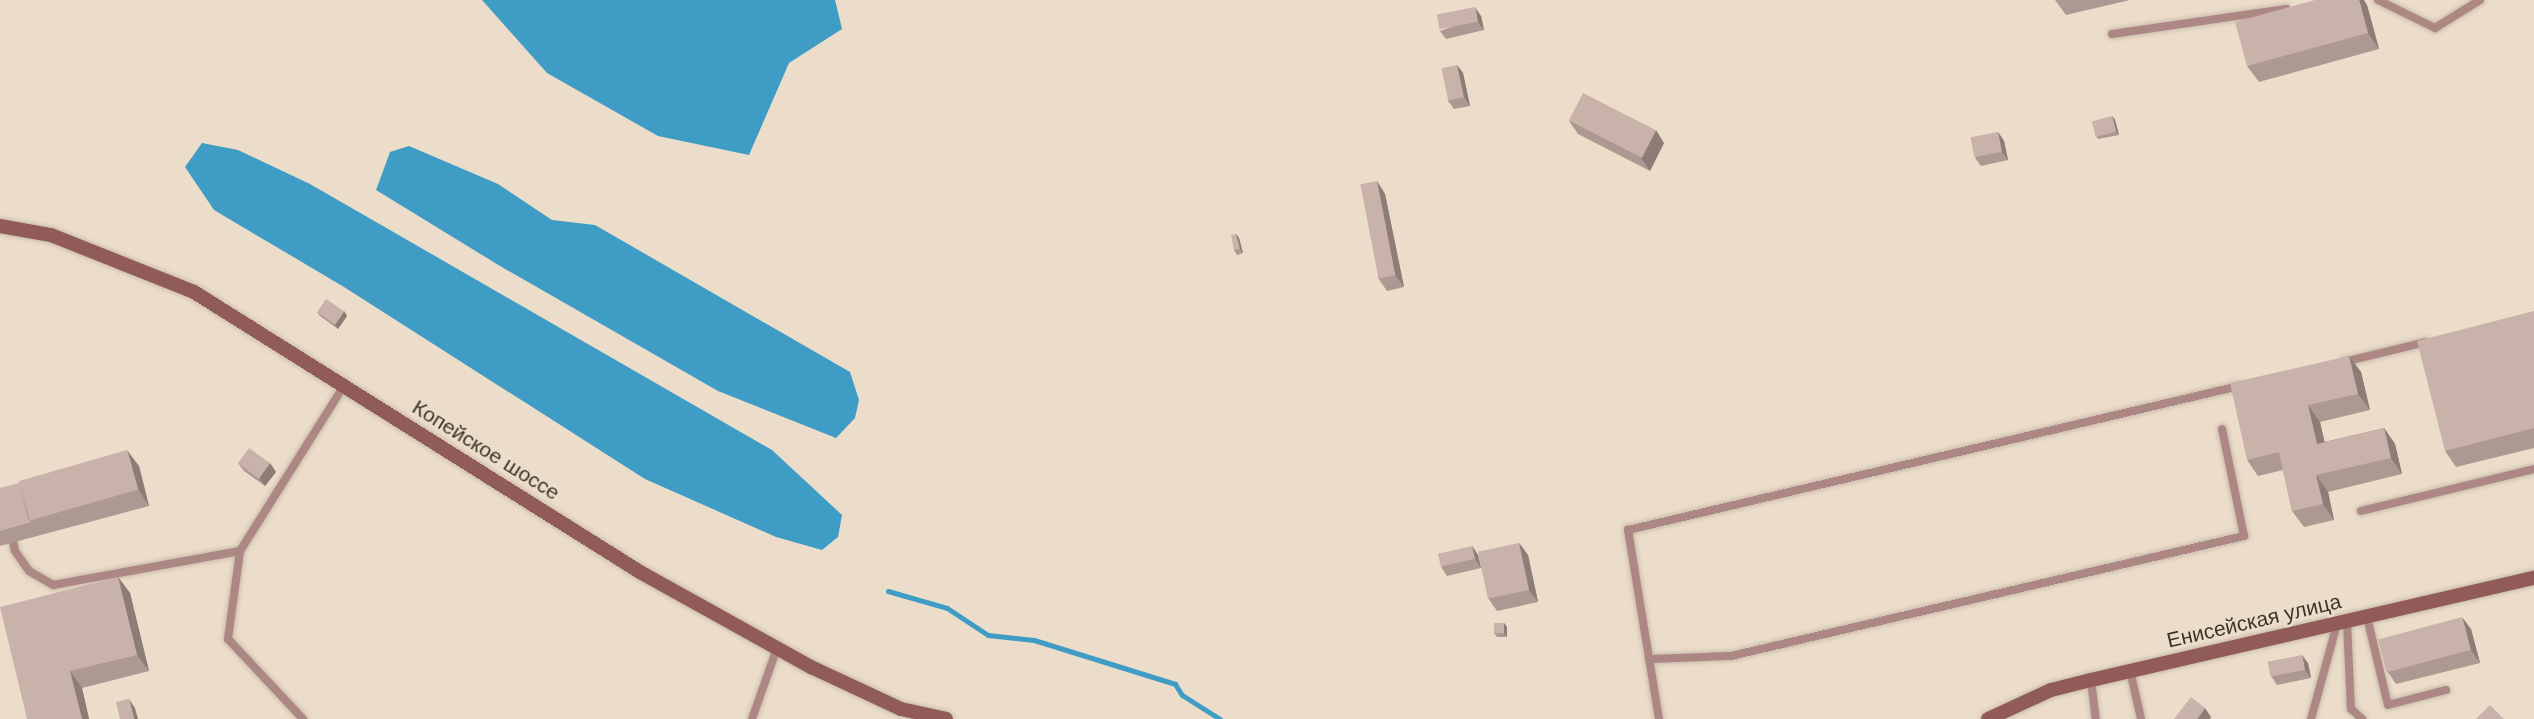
<!DOCTYPE html>
<html>
<head>
<meta charset="utf-8">
<style>
  body { margin:0 }
  #map { position:relative; width:2534px; height:719px; overflow:hidden; background:#ecddca; font-family:Helvetica,sans-serif }
  div>[style] { position:absolute }
  .water>* { inset:0; background:#3f9cc5 }
  .stream>* { height:5px; margin:-2.5px; padding:0 2.5px; transform-origin:2.5px; border-radius:2.5px; background:#3f9cc5 }
  .roads { filter:drop-shadow(0 0 2px #c9bbab) drop-shadow(0 0 2px #c9bbab) }
  .lane>* { height:8px; margin:-4px; padding:0 4px; transform-origin:4px; border-radius:4px; background:#ad8783 }
  .secondary>* { height:14px; margin:-7px; padding:0 7px; transform-origin:7px; border-radius:7px; background:#915b57 }
  .wall>* { inset:0; background:#ad9991 }
  .shaded-wall>* { inset:0; background:#8d7d76 }
  .building>* { inset:0; background:#c9b2a9; transform-origin:0 0 }
  span { translate:-50% -50%; white-space:nowrap; text-align:center; line-height:1.15; -webkit-text-stroke:5px #ecddca; paint-order:stroke }
  .street-label { font-size:21px; color:#3b352d }
</style>
</head>
<body>
<div id="map">
  <div class="water">
    <div style="clip-path:polygon(482px 0,835px 0,842px 29px,789px 63px,749px 155px,658px 136px,547px 73px)"></div>
    <div style="clip-path:polygon(202px 143px,238px 150px,310px 184px,772px 450px,842px 515px,838px 537px,822px 550px,776px 537px,645px 479px,344px 287px,214px 210px,185px 167px)"></div>
    <div style="clip-path:polygon(409px 146px,498px 184px,552px 220px,595px 225px,850px 372px,859px 400px,855px 418px,836px 438px,718px 391px,500px 266px,376px 190px,390px 152px)"></div>
  </div>
  <div class="stream">
    <div style="left:888px;top:591px;width:61px;rotate:16.1deg"></div>
    <div style="left:947px;top:608px;width:49px;rotate:33.4deg"></div>
    <div style="left:988px;top:635px;width:46px;rotate:6.2deg"></div>
    <div style="left:1034px;top:640px;width:148px;rotate:17.3deg"></div>
    <div style="left:1175px;top:684px;width:13px;rotate:58deg"></div>
    <div style="left:1182px;top:695px;width:45px;rotate:32.3deg"></div>
  </div>
  <div class="roads">
    <div class="lane">
      <div style="left:2378px;top:0;width:64px;rotate:26.2deg"></div>
      <div style="left:2435px;top:28px;width:53px;rotate:-31.9deg"></div>
      <div style="left:2112px;top:34px;width:176px;rotate:-8.2deg"></div>
      <div style="left:2344px;top:362px;width:84px;rotate:-13.7deg"></div>
      <div style="left:2361px;top:511px;width:178px;rotate:-13.6deg"></div>
      <div style="left:11px;top:533px;width:18px;rotate:77deg"></div>
      <div style="left:15px;top:551px;width:24px;rotate:55deg"></div>
      <div style="left:29px;top:571px;width:28px;rotate:30deg"></div>
      <div style="left:53px;top:585px;width:190px;rotate:-10.3deg"></div>
      <div style="left:240px;top:551px;width:89px;rotate:97.8deg"></div>
      <div style="left:228px;top:639px;width:110px;rotate:46.8deg"></div>
      <div style="left:240px;top:551px;width:195px;rotate:-57.8deg"></div>
      <div style="left:2367px;top:617px;width:90px;rotate:76.6deg"></div>
      <div style="left:2388px;top:705px;width:60px;rotate:-14.5deg"></div>
      <div style="left:2347px;top:622px;width:87px;rotate:87.4deg"></div>
      <div style="left:2351px;top:709px;width:15px;rotate:42deg"></div>
      <div style="left:1649px;top:659px;width:82px;rotate:-2.1deg"></div>
      <div style="left:1731px;top:656px;width:527px;rotate:-13.17deg"></div>
      <div style="left:2244px;top:536px;width:109px;rotate:-101.6deg"></div>
      <div style="left:2130px;top:670px;width:50px;rotate:77.3deg"></div>
      <div style="left:2091px;top:680px;width:39px;rotate:83deg"></div>
      <div style="left:752px;top:719px;width:75px;rotate:-70.6deg"></div>
      <div style="left:1659px;top:719px;width:192px;rotate:-99.3deg"></div>
      <div style="left:1628px;top:530px;width:628px;rotate:-13.26deg"></div>
      <div style="left:2311px;top:719px;width:98px;rotate:-74.7deg"></div>
    </div>
    <div class="secondary">
      <div style="left:0;top:226px;width:52px;rotate:10deg"></div>
      <div style="left:51px;top:235px;width:154px;rotate:21.7deg"></div>
      <div style="left:194px;top:292px;width:527px;rotate:32.12deg"></div>
      <div style="left:640px;top:572px;width:196px;rotate:29.1deg"></div>
      <div style="left:811px;top:667px;width:99px;rotate:25deg"></div>
      <div style="left:901px;top:709px;width:46px;rotate:12.5deg"></div>
      <div style="left:1988px;top:719px;width:69px;rotate:-24.7deg"></div>
      <div style="left:2051px;top:690px;width:41px;rotate:-14deg"></div>
      <div style="left:2091px;top:680px;width:455px;rotate:-13deg"></div>
    </div>
  </div>
  <div class="wall">
    <div style="clip-path:polygon(2055px 0,2130px 0,2066px 15px)"></div>
    <div style="clip-path:polygon(2367px 5px,2379px 49px,2259px 82px,2247px 66px)"></div>
    <div style="clip-path:polygon(1481px 16px,1484px 30px,1446px 39px,1440px 31px)"></div>
    <div style="clip-path:polygon(1457px 65px,1463px 73px,1470px 106px,1454px 109px,1448px 101px)"></div>
    <div style="clip-path:polygon(2112px 116px,2115px 120px,2119px 135px,2098px 139px,2095px 135px)"></div>
    <div style="clip-path:polygon(1569px 121px,1664px 143px,1650px 171px,1578px 134px)"></div>
    <div style="clip-path:polygon(1998px 132px,2004px 141px,2008px 160px,1981px 166px,1975px 158px)"></div>
    <div style="clip-path:polygon(1377px 181px,1385px 194px,1404px 287px,1387px 291px,1378px 278px)"></div>
    <div style="clip-path:polygon(1236px 234px,1239px 238px,1243px 253px,1237px 255px,1234px 250px)"></div>
    <div style="clip-path:polygon(344px 311px,347px 316px,338px 329px,320px 316px,317px 312px)"></div>
    <div style="clip-path:polygon(2534px 311px,2534px 448px,2456px 467px,2445px 451px)"></div>
    <div style="clip-path:polygon(2349px 356px,2361px 372px,2370px 410px,2320px 422px,2324px 442px,2384px 428px,2395px 444px,2402px 474px,2328px 492px,2334px 520px,2304px 527px,2292px 511px,2283px 470px,2258px 476px,2247px 460px)"></div>
    <div style="clip-path:polygon(238px 463px,270px 463px,276px 472px,265px 486px,244px 471px)"></div>
    <div style="clip-path:polygon(139px 466px,149px 506px,0 546px,0 488px)"></div>
    <div style="clip-path:polygon(1519px 543px,1528px 555px,1538px 602px,1497px 611px,1488px 598px)"></div>
    <div style="clip-path:polygon(1472px 546px,1478px 555px,1481px 568px,1447px 576px,1441px 567px)"></div>
    <div style="clip-path:polygon(118px 577px,130px 593px,149px 671px,82px 688px,89px 719px,27px 719px)"></div>
    <div style="clip-path:polygon(1504px 623px,1507px 627px,1507px 637px,1497px 637px,1494px 633px)"></div>
    <div style="clip-path:polygon(2471px 629px,2480px 663px,2396px 684px,2387px 671px)"></div>
    <div style="clip-path:polygon(2308px 663px,2311px 678px,2277px 685px,2271px 676px)"></div>
  </div>
  <div class="shaded-wall">
    <div style="clip-path:polygon(2359px 0,2364px 0,2367px 5px,2379px 49px,2368px 33px)"></div>
    <div style="clip-path:polygon(1475px 7px,1481px 16px,1484px 30px,1478px 22px)"></div>
    <div style="clip-path:polygon(1457px 65px,1463px 73px,1470px 106px,1464px 97px)"></div>
    <div style="clip-path:polygon(2112px 116px,2115px 120px,2119px 135px,2116px 131px)"></div>
    <div style="clip-path:polygon(1656px 130px,1664px 143px,1650px 171px,1641px 158px)"></div>
    <div style="clip-path:polygon(1998px 132px,2004px 141px,2008px 160px,2002px 152px)"></div>
    <div style="clip-path:polygon(1377px 181px,1385px 194px,1404px 287px,1395px 275px)"></div>
    <div style="clip-path:polygon(1236px 234px,1239px 238px,1243px 253px,1240px 249px)"></div>
    <div style="clip-path:polygon(344px 311px,347px 316px,338px 329px,335px 325px)"></div>
    <div style="clip-path:polygon(2349px 356px,2361px 372px,2370px 410px,2358px 394px)"></div>
    <div style="clip-path:polygon(2308px 405px,2320px 422px,2329px 460px,2317px 444px)"></div>
    <div style="clip-path:polygon(2384px 428px,2395px 444px,2402px 474px,2391px 458px)"></div>
    <div style="clip-path:polygon(127px 450px,139px 466px,149px 506px,138px 489px)"></div>
    <div style="clip-path:polygon(270px 463px,276px 472px,265px 486px,259px 478px)"></div>
    <div style="clip-path:polygon(2316px 475px,2328px 492px,2334px 520px,2323px 504px)"></div>
    <div style="clip-path:polygon(1519px 543px,1528px 555px,1538px 602px,1529px 590px)"></div>
    <div style="clip-path:polygon(1472px 546px,1478px 555px,1481px 568px,1475px 559px)"></div>
    <div style="clip-path:polygon(118px 577px,130px 593px,149px 671px,137px 655px)"></div>
    <div style="clip-path:polygon(2462px 617px,2471px 629px,2480px 663px,2471px 650px)"></div>
    <div style="clip-path:polygon(1504px 623px,1507px 627px,1507px 637px,1504px 633px)"></div>
    <div style="clip-path:polygon(2302px 655px,2308px 663px,2311px 678px,2305px 670px)"></div>
    <div style="clip-path:polygon(70px 671px,82px 688px,89px 719px,82px 719px)"></div>
    <div style="clip-path:polygon(129px 699px,135px 708px,138px 719px,134px 719px)"></div>
    <div style="clip-path:polygon(2205px 708px,2211px 717px,2210px 719px,2197px 719px)"></div>
  </div>
  <div class="building">
    <div style="clip-path:polygon(2315px 0,2359px 0,2368px 33px,2247px 66px,2235px 22px)"></div>
    <div style="left:1475px;top:7px;width:15px;height:39px;rotate:79deg"></div>
    <div style="left:1457px;top:65px;width:33px;height:16px;rotate:78deg"></div>
    <div style="left:1583px;top:93px;width:82px;height:31px;rotate:27deg"></div>
    <div style="left:2112px;top:116px;width:16px;height:21px;rotate:75deg"></div>
    <div style="left:1998px;top:132px;width:20px;height:28px;rotate:79deg"></div>
    <div style="left:1377px;top:181px;width:96px;height:17px;rotate:79deg"></div>
    <div style="clip-path:polygon(1236px 234px,1240px 249px,1234px 250px,1231px 235px)"></div>
    <div style="left:326px;top:299px;width:22px;height:16px;rotate:34deg"></div>
    <div style="clip-path:polygon(2534px 311px,2534px 428px,2445px 451px,2417px 341px)"></div>
    <div style="clip-path:polygon(2349px 356px,2358px 394px,2308px 405px,2317px 444px,2384px 428px,2391px 458px,2316px 475px,2323px 504px,2292px 511px,2279px 452px,2247px 460px,2230px 383px)"></div>
    <div style="left:249px;top:448px;width:26px;height:19px;rotate:36deg"></div>
    <div style="left:127px;top:450px;width:41px;height:113px;rotate:74deg"></div>
    <div style="clip-path:polygon(19px 483px,28px 519px,31px 522px,0 531px,0 488px)"></div>
    <div style="left:1519px;top:543px;width:48px;height:42px;rotate:78deg"></div>
    <div style="left:1472px;top:546px;width:13px;height:35px;rotate:77deg"></div>
    <div style="clip-path:polygon(118px 577px,137px 655px,70px 671px,82px 719px,27px 719px,0 607px)"></div>
    <div style="left:2462px;top:617px;width:34px;height:87px;rotate:75deg"></div>
    <div style="left:1494px;top:623px;width:10px;height:10px"></div>
    <div style="left:2302px;top:655px;width:15px;height:35px;rotate:79deg"></div>
    <div style="clip-path:polygon(2191px 697px,2205px 708px,2197px 719px,2174px 719px)"></div>
    <div style="clip-path:polygon(129px 699px,134px 719px,120px 719px,116px 702px)"></div>
    <div style="clip-path:polygon(2490px 705px,2504px 719px,2476px 719px)"></div>
  </div>
  <div class="street-label">
    <span style="left:486px;top:450px;rotate:32deg">Копейское шоссе</span>
    <span style="left:2254px;top:621px;rotate:-13deg">Енисейская улица</span>
  </div>
</div>
</body>
</html>
